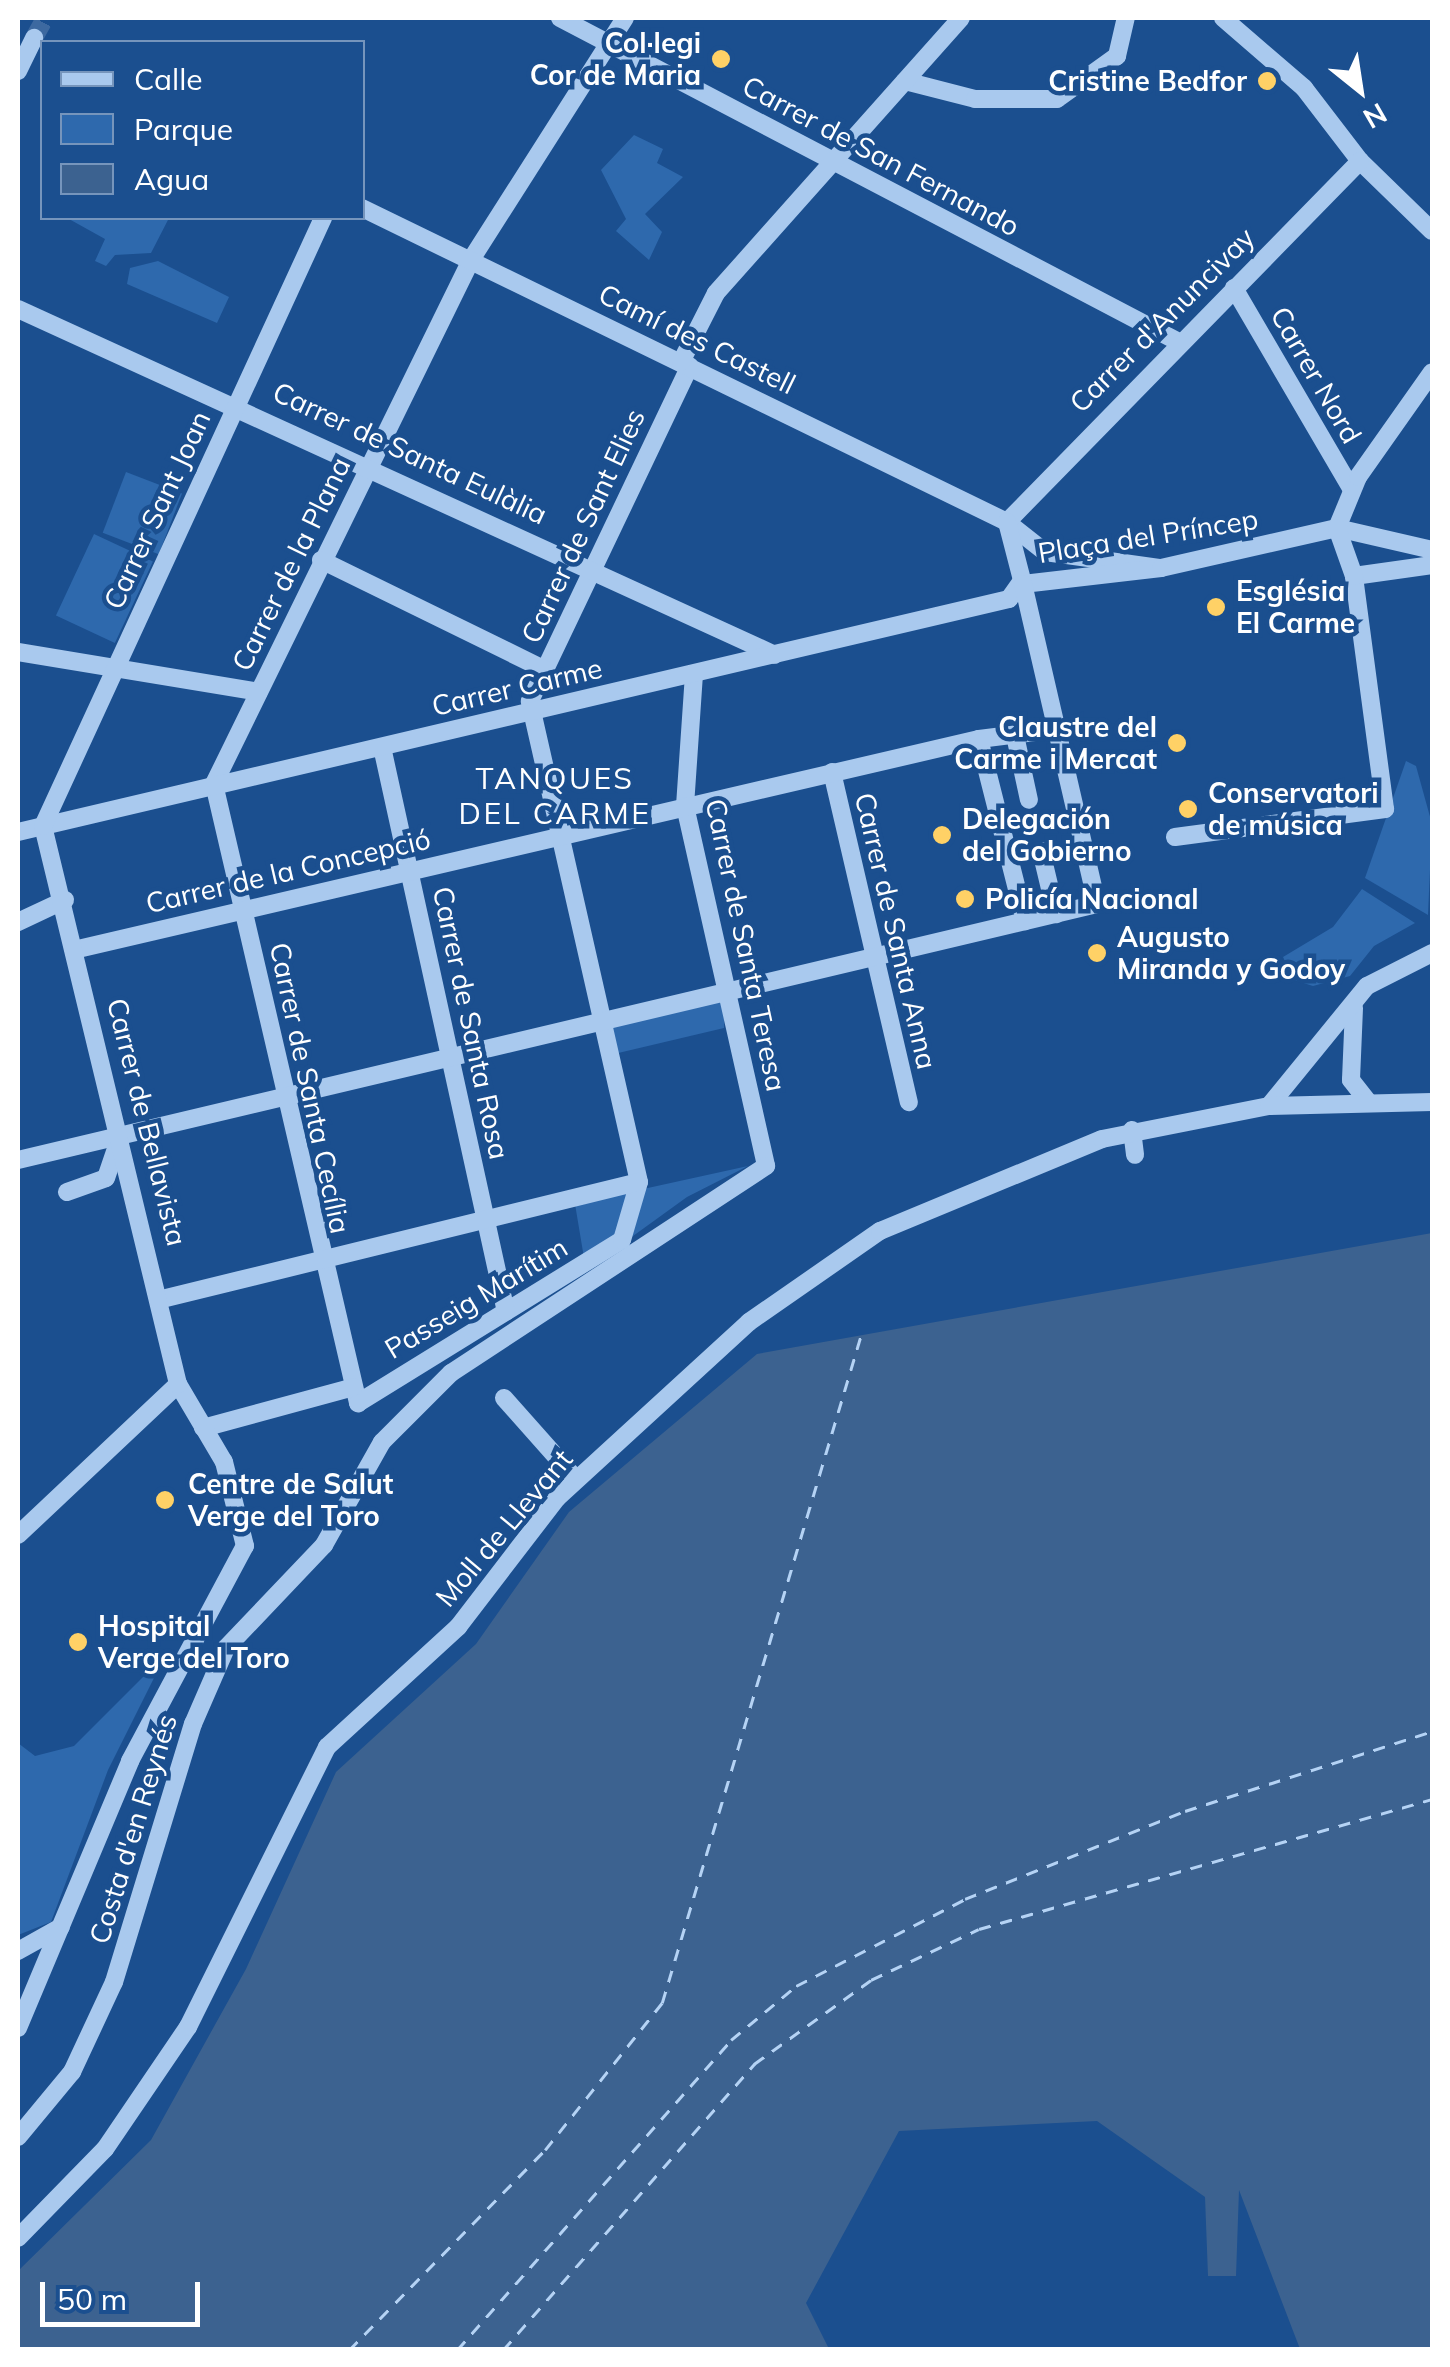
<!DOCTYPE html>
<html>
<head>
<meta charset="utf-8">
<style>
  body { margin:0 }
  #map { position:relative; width:1450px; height:2367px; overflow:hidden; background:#1b4f8f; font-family:Mulish,sans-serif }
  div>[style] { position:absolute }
  .green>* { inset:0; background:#2e69ad; transform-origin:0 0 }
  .water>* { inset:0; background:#3c6290 }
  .ferry>* { height:2.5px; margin-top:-1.25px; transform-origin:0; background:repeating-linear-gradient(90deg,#b5d3f5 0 12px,transparent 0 22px) }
  .minor-tunnel>* { height:18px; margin-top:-9px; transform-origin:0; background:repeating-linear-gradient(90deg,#3d69a0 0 18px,transparent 0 27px) }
  .minor>* { height:18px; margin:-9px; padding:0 9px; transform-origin:9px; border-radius:9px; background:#a9c9ee }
  .dots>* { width:28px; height:28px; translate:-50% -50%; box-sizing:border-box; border:5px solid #1b4f8f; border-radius:50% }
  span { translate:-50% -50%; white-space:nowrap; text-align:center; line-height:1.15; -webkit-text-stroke:9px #1b4f8f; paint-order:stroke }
  .poi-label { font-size:28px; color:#fff; font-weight:700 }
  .right { translate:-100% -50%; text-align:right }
  .left { translate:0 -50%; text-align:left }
  .street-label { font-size:28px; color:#fff }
  .neighbourhood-label { font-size:30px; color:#fff; letter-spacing:2.5px }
  .frame { position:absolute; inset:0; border:20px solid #fff; pointer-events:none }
  .legend { position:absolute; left:40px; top:40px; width:325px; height:180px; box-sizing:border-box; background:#1b4f8f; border:2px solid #7695bc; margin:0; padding:12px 18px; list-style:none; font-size:30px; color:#fff }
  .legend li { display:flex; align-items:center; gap:20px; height:50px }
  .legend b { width:50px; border:2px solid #7695bc }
  .north { position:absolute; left:1310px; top:40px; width:100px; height:100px; -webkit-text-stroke:8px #1b4f8f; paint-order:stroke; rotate:150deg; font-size:28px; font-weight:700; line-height:40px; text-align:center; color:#fff }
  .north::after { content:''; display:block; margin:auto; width:35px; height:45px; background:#fff; clip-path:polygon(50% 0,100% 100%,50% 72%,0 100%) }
  .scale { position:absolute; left:40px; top:2282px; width:160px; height:45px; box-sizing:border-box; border:5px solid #fff; border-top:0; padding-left:12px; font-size:30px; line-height:35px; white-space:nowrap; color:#fff; -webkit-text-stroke:8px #1b4f8f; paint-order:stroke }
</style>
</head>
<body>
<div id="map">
  <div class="green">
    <div style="clip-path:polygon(634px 135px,663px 149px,657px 163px,683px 177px,645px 214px,662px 232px,649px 260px,616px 231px,626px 219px,601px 170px)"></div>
    <div style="clip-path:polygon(169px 218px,151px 253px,115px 255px,106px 266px,95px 261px,105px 239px,69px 219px)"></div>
    <div style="clip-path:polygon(158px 261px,229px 297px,217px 323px,127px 284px,130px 268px)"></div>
    <div style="left:126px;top:472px;width:60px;height:65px;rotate:21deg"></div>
    <div style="left:94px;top:534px;width:65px;height:90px;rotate:25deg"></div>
    <div style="clip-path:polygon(1406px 761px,1416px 766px,1432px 824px,1428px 915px,1365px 878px)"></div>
    <div style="clip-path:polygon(1362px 889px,1415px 923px,1374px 946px,1350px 976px,1313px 986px,1294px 980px,1283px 957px,1333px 927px)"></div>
    <div style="clip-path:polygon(725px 994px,724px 1028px,614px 1054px,612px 1027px)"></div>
    <div style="clip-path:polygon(748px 1166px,687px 1197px,586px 1270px,575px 1204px)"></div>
    <div style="clip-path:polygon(166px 1654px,108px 1770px,51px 1922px,18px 1935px,18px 1743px,35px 1756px,74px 1746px)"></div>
  </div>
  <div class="water">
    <div style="clip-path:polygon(1432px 1233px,1432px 2349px,1300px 2349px,1239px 2190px,1236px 2276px,1208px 2276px,1205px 2197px,1097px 2121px,899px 2131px,806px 2303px,829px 2349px,18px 2349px,18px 2271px,151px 2140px,246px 1969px,336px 1772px,476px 1644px,569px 1512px,757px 1354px)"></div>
  </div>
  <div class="ferry">
    <div style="left:349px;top:2350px;width:280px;rotate:-45.6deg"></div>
    <div style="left:545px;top:2150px;width:188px;rotate:-51.5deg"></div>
    <div style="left:662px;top:2003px;width:697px;rotate:-73.41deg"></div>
    <div style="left:457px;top:2350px;width:414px;rotate:-48.5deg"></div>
    <div style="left:731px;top:2040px;width:85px;rotate:-39.7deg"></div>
    <div style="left:796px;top:1986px;width:190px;rotate:-27.2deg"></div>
    <div style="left:965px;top:1899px;width:237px;rotate:-21.8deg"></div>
    <div style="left:1185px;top:1811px;width:260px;rotate:-17.9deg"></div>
    <div style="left:503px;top:2350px;width:381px;rotate:-48.7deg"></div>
    <div style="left:754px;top:2064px;width:144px;rotate:-35.7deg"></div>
    <div style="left:871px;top:1980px;width:119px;rotate:-25.3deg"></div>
    <div style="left:979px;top:1929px;width:471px;rotate:-16deg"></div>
  </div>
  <div class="minor-tunnel">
    <div style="left:34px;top:38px;width:23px;rotate:-61deg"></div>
  </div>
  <div class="minor">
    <div style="left:560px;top:18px;width:699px;rotate:27.63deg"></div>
    <div style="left:625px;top:18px;width:287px;rotate:122.5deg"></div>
    <div style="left:471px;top:260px;width:584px;rotate:116.13deg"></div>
    <div style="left:214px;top:784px;width:636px;rotate:76.9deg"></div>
    <div style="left:358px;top:1403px;width:310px;rotate:-31.7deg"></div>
    <div style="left:622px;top:1240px;width:60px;rotate:-73.7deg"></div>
    <div style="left:639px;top:1182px;width:493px;rotate:-102.8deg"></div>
    <div style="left:530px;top:701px;width:371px;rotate:-64.5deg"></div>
    <div style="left:1223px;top:18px;width:107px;rotate:40.8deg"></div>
    <div style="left:1304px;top:88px;width:92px;rotate:52.5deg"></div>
    <div style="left:1360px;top:161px;width:100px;rotate:44.2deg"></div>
    <div style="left:18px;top:71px;width:37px;rotate:-64deg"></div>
    <div style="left:905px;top:81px;width:72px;rotate:14.4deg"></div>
    <div style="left:975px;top:99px;width:82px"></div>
    <div style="left:1057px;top:99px;width:74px;rotate:-35.6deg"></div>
    <div style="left:1117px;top:56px;width:39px;rotate:-77deg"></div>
    <div style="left:362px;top:208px;width:717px;rotate:25.96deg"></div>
    <div style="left:1007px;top:522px;width:48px;rotate:38.3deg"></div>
    <div style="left:1045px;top:552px;width:117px;rotate:7.9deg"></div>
    <div style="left:1234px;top:288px;width:234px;rotate:59.7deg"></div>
    <div style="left:18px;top:309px;width:832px;rotate:24.56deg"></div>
    <div style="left:681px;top:362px;width:77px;rotate:-63.1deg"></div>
    <div style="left:716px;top:293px;width:368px;rotate:-48.3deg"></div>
    <div style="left:1007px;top:522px;width:505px;rotate:-45.64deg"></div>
    <div style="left:1007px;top:522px;width:64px;rotate:75.5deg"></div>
    <div style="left:1023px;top:584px;width:139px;rotate:-6.6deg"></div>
    <div style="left:1161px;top:568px;width:180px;rotate:-12.8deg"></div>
    <div style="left:1337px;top:528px;width:98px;rotate:13deg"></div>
    <div style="left:1337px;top:528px;width:55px;rotate:-67.6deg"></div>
    <div style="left:1358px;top:477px;width:128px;rotate:-54.8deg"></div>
    <div style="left:321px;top:560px;width:250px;rotate:26.1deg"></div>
    <div style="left:1354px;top:576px;width:79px;rotate:-8deg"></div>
    <div style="left:18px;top:652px;width:244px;rotate:9.4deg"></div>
    <div style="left:694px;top:674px;width:132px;rotate:93.9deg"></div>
    <div style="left:685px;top:806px;width:369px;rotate:77.3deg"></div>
    <div style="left:979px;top:739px;width:188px;rotate:75.8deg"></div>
    <div style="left:1016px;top:740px;width:61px;rotate:77.8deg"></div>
    <div style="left:382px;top:747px;width:578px;rotate:77.62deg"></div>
    <div style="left:832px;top:772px;width:339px;rotate:76.9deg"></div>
    <div style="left:18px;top:832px;width:1018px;rotate:-13.23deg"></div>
    <div style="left:1009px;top:599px;width:21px;rotate:-55deg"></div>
    <div style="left:1175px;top:837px;width:212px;rotate:-7.6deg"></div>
    <div style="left:1385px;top:809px;width:235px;rotate:-97.6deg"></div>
    <div style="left:1354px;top:576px;width:51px;rotate:-109.5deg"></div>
    <div style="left:1041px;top:851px;width:65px;rotate:76.6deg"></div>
    <div style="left:18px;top:922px;width:52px;rotate:-25.1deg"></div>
    <div style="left:78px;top:949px;width:925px;rotate:-13.12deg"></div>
    <div style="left:979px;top:739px;width:80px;rotate:-7.2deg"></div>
    <div style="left:1354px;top:1008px;width:72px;rotate:92.4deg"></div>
    <div style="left:1351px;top:1080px;width:29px;rotate:52deg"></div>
    <div style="left:1269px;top:1106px;width:155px;rotate:-50.8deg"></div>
    <div style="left:1367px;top:986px;width:73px;rotate:-26.9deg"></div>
    <div style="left:1132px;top:1130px;width:25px;rotate:83deg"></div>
    <div style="left:18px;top:1160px;width:1109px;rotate:-13.35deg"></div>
    <div style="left:1097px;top:904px;width:328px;rotate:-103deg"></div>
    <div style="left:67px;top:1192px;width:41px;rotate:-19.7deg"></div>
    <div style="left:106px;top:1178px;width:46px;rotate:-71.2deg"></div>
    <div style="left:162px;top:1299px;width:491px;rotate:-13.8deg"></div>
    <div style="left:504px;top:1398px;width:108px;rotate:48.4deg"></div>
    <div style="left:203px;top:1428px;width:156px;rotate:-15.2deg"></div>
    <div style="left:18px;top:1535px;width:220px;rotate:-43.3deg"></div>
    <div style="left:18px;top:1951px;width:49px;rotate:-29.2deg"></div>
    <div style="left:18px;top:2028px;width:290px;rotate:-67.2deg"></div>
    <div style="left:130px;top:1761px;width:244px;rotate:-61.9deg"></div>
    <div style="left:245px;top:1546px;width:87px;rotate:-104deg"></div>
    <div style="left:224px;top:1462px;width:91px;rotate:-120.5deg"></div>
    <div style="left:178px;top:1384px;width:574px;rotate:-103.6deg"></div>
    <div style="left:43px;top:826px;width:669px;rotate:-65.27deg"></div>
    <div style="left:18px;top:2137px;width:85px;rotate:-50.3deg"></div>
    <div style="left:72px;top:2072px;width:99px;rotate:-65deg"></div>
    <div style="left:114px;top:1982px;width:270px;rotate:-73deg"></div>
    <div style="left:193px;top:1724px;width:83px;rotate:-66.5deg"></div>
    <div style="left:226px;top:1648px;width:142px;rotate:-46.4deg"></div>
    <div style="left:324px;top:1545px;width:118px;rotate:-60.6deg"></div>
    <div style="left:382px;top:1442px;width:98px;rotate:-45deg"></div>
    <div style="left:451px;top:1373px;width:377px;rotate:-33.3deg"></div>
    <div style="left:18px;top:2238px;width:124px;rotate:-45.7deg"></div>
    <div style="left:105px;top:2149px;width:148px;rotate:-55.8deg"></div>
    <div style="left:188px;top:2027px;width:313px;rotate:-63.6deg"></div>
    <div style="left:327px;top:1747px;width:178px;rotate:-42.5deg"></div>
    <div style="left:458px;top:1627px;width:163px;rotate:-52.5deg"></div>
    <div style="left:557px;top:1498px;width:260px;rotate:-42.5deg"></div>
    <div style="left:749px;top:1322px;width:160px;rotate:-34.8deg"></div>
    <div style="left:880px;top:1231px;width:240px;rotate:-22.5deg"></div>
    <div style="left:1102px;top:1139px;width:170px;rotate:-11.2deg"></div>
    <div style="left:1269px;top:1106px;width:163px;rotate:-1.4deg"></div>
  </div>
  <div class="dots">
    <div style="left:721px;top:59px;background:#ffd166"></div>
    <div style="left:1267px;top:81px;background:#ffd166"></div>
    <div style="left:1216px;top:607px;background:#ffd166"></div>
    <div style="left:1177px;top:743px;background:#ffd166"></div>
    <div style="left:1188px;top:809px;background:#ffd166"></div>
    <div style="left:942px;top:835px;background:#ffd166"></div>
    <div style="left:965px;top:899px;background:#ffd166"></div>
    <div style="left:1097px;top:953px;background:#ffd166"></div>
    <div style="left:165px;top:1500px;background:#ffd166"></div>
    <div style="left:78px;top:1642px;background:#ffd166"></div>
  </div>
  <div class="poi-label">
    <span class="right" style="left:701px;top:59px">Col·legi<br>Cor de Maria</span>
    <span class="right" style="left:1247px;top:81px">Cristine Bedfor</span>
    <span class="left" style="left:1236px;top:607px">Església<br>El Carme</span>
    <span class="right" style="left:1157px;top:743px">Claustre del<br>Carme i Mercat</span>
    <span class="left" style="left:1208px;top:809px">Conservatori<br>de música</span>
    <span class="left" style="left:962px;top:835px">Delegación<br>del Gobierno</span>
    <span class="left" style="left:985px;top:899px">Policía Nacional</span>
    <span class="left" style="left:1117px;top:953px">Augusto<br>Miranda y Godoy</span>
    <span class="left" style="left:188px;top:1500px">Centre de Salut<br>Verge del Toro</span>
    <span class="left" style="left:98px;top:1642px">Hospital<br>Verge del Toro</span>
  </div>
  <div class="street-label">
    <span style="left:881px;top:156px;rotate:28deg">Carrer de San Fernando</span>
    <span style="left:1162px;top:320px;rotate:-45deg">Carrer d'Anuncivay</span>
    <span style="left:697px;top:339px;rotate:26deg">Camí des Castell</span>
    <span style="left:1316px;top:375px;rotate:60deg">Carrer Nord</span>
    <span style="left:410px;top:453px;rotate:25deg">Carrer de Santa Eulàlia</span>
    <span style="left:157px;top:510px;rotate:-65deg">Carrer Sant Joan</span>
    <span style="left:583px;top:526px;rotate:-65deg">Carrer de Sant Elies</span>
    <span style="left:1148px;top:536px;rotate:-9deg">Plaça del Príncep</span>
    <span style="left:291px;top:564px;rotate:-64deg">Carrer de la Plana</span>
    <span style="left:517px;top:687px;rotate:-13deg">Carrer Carme</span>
    <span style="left:288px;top:871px;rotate:-13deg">Carrer de la Concepció</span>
    <span style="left:896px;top:931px;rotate:77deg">Carrer de Santa Anna</span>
    <span style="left:746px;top:945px;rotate:78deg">Carrer de Santa Teresa</span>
    <span style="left:471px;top:1023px;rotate:78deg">Carrer de Santa Rosa</span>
    <span style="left:310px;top:1088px;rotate:78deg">Carrer de Santa Cecília</span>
    <span style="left:147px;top:1122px;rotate:76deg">Carrer de Bellavista</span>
    <span style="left:476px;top:1298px;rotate:-31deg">Passeig Marítim</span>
    <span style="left:504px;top:1528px;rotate:-50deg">Moll de Llevant</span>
    <span style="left:133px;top:1829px;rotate:-73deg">Costa d'en Reynés</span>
  </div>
  <div class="neighbourhood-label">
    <span style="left:555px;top:795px">TANQUES<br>DEL CARME</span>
  </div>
  <div class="frame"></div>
  <ul class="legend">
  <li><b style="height:12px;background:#a9c9ee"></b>Calle</li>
  <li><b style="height:28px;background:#2e69ad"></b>Parque</li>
  <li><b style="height:28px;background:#3c6290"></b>Agua</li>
  </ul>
  <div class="north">N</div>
  <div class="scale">50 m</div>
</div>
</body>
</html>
